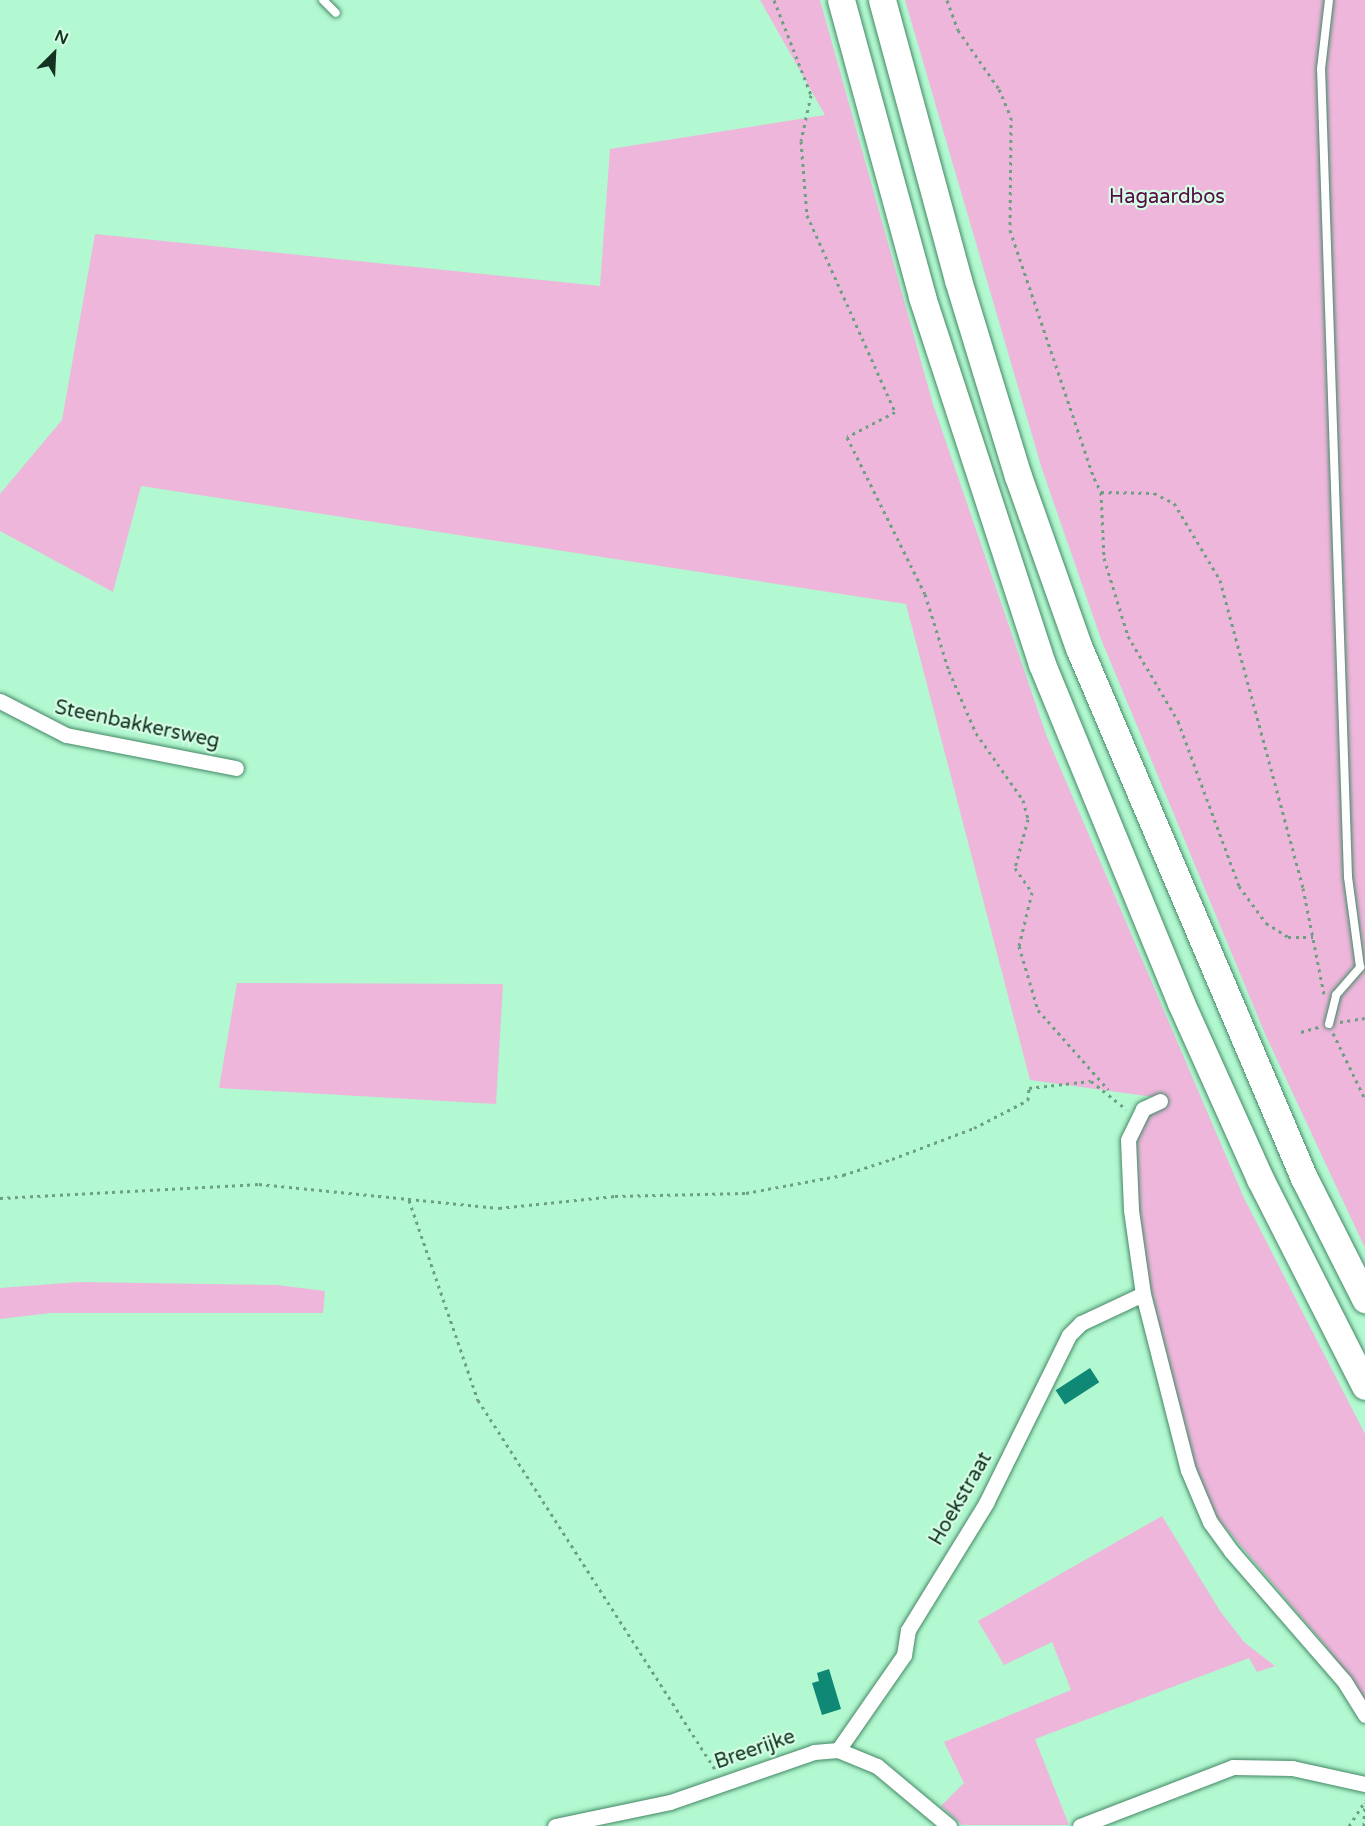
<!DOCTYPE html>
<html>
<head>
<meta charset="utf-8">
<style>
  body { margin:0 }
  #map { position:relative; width:1365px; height:1826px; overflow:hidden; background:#b2f8d0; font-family:"Varela Round",sans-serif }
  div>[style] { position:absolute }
  .green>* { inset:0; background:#efb6dc }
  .building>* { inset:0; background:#0f8876; transform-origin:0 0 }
  .path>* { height:3px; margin-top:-1.5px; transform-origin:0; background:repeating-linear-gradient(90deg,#6da083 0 3px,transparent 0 7.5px) }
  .roads { filter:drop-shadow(0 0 2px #448865) drop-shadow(0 0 2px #448865) }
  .lane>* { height:8px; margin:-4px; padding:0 4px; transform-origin:4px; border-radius:4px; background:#fff }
  .street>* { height:15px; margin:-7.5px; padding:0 7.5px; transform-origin:7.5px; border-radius:7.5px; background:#fff }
  .highway>* { height:27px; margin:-13.5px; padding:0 13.5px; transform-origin:13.5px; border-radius:13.5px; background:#fff }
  span { translate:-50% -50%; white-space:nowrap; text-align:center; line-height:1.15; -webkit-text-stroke:4.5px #d5fee5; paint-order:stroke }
  .park-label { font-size:20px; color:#560a46 }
  .street-label { font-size:20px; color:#143122 }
  .north { position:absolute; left:24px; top:24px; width:60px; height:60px; -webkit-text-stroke:4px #d5fee5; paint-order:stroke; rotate:24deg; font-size:16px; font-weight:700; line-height:24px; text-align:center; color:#143122 }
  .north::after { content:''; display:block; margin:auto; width:21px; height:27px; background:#143122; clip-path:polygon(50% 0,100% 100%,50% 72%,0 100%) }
</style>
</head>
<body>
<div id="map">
  <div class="green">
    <div style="clip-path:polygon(760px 0,820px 0,933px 404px,1047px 737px,1244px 1198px,1365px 1434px,1365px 1703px,1325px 1645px,1207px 1506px,1191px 1465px,1138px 1233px,1137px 1138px,1154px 1097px,1030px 1080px,906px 604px,141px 486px,113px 592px,0 531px,0 494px,62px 420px,95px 234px,600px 286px,610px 149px,825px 115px)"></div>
    <div style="clip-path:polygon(905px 0,1365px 0,1365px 1248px,1266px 1036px,1101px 639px,1042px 469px)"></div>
    <div style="clip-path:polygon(237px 983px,503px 984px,496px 1104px,219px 1088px)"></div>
    <div style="clip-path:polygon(79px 1282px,277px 1285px,325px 1291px,323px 1313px,51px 1313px,0 1319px,0 1288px)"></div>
    <div style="clip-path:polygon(1162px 1516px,1220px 1611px,1244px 1642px,1275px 1666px,1257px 1672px,1249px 1658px,1035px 1739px,1069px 1825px,962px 1825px,941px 1806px,964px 1783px,944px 1742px,1071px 1690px,1052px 1642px,1004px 1665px,978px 1621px)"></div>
  </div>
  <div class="building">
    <div style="left:1090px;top:1368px;width:17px;height:41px;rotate:57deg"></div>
    <div style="clip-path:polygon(829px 1669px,841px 1709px,822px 1715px,812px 1683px,819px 1681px,817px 1673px)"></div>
  </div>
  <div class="path">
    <div style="left:774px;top:0;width:102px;rotate:68.7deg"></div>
    <div style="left:811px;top:95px;width:47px;rotate:102.3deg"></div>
    <div style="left:801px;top:141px;width:74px;rotate:85.4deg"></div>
    <div style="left:807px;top:215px;width:216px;rotate:65.9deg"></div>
    <div style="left:895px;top:412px;width:54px;rotate:152.5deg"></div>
    <div style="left:847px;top:437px;width:175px;rotate:63.6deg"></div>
    <div style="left:925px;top:594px;width:81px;rotate:72.7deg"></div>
    <div style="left:949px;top:671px;width:68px;rotate:66.5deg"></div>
    <div style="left:976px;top:733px;width:82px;rotate:55deg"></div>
    <div style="left:1023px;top:800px;width:20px;rotate:75deg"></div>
    <div style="left:1028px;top:819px;width:51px;rotate:104.9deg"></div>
    <div style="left:1015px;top:868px;width:29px;rotate:55deg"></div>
    <div style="left:1032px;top:892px;width:56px;rotate:103.5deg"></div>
    <div style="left:1019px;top:946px;width:67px;rotate:73.5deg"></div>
    <div style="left:1038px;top:1010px;width:106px;rotate:48.5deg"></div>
    <div style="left:947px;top:0;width:32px;rotate:70deg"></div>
    <div style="left:958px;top:30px;width:72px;rotate:55.2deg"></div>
    <div style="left:999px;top:89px;width:30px;rotate:67deg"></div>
    <div style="left:1011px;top:117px;width:113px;rotate:90.5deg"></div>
    <div style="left:1010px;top:230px;width:262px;rotate:71.3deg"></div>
    <div style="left:1094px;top:478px;width:16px;rotate:63deg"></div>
    <div style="left:1101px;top:492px;width:53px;rotate:1.1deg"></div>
    <div style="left:1154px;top:493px;width:22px;rotate:27deg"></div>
    <div style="left:1174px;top:503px;width:90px;rotate:59.1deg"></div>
    <div style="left:1220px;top:580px;width:319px;rotate:74.9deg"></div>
    <div style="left:1303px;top:888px;width:108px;rotate:78.8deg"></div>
    <div style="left:1101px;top:492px;width:66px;rotate:87.4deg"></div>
    <div style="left:1104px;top:558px;width:82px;rotate:72.9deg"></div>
    <div style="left:1128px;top:636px;width:99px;rotate:59.5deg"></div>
    <div style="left:1178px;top:721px;width:176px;rotate:69.7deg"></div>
    <div style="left:1239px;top:886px;width:46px;rotate:53.9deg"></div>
    <div style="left:1266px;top:923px;width:26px;rotate:32deg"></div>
    <div style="left:1288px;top:937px;width:25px"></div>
    <div style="left:1340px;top:1022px;width:25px;rotate:-9deg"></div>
    <div style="left:1301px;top:1032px;width:19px;rotate:-16deg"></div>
    <div style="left:1333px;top:1033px;width:73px;rotate:64.1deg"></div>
    <div style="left:0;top:1198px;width:259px;rotate:-3.1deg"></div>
    <div style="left:259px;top:1184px;width:241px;rotate:5.7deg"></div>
    <div style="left:499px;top:1208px;width:117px;rotate:-5.9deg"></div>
    <div style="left:615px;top:1196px;width:131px;rotate:-1.3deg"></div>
    <div style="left:746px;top:1193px;width:99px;rotate:-10.5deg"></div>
    <div style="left:843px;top:1175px;width:52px;rotate:-18.1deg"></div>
    <div style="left:892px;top:1159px;width:88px;rotate:-20.7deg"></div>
    <div style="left:974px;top:1128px;width:61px;rotate:-27.4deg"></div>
    <div style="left:1028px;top:1100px;width:12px;rotate:-85deg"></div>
    <div style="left:1029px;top:1088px;width:62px;rotate:-6.4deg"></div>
    <div style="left:1091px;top:1081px;width:45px;rotate:38.7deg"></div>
    <div style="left:409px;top:1200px;width:212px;rotate:71deg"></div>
    <div style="left:478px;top:1400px;width:442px;rotate:57.3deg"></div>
    <div style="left:1349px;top:1826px;width:30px;rotate:-57deg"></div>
    <div style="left:1364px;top:1826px;width:23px;rotate:-88deg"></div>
  </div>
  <div class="roads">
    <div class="lane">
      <div style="left:323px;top:0;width:18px;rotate:45deg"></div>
      <div style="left:1329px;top:1024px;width:30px;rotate:-76deg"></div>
      <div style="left:1336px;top:995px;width:37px;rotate:-49deg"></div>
      <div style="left:1360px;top:967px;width:91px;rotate:-97.6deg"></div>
      <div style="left:1348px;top:877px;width:808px;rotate:-91.91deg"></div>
      <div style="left:1321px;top:69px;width:69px;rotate:-83.4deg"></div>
    </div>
    <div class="street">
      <div style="left:0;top:701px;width:74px;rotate:27.3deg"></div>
      <div style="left:66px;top:735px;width:173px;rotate:11deg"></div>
      <div style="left:1160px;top:1101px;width:19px;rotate:155deg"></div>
      <div style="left:1143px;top:1109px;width:34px;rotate:116deg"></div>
      <div style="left:1128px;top:1140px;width:70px;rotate:87.5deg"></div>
      <div style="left:1131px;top:1210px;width:85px;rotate:81.9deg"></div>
      <div style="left:1143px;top:1294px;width:182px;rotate:75.7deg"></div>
      <div style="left:1188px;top:1470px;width:56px;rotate:67.1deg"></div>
      <div style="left:1210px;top:1522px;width:36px;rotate:54deg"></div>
      <div style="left:1231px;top:1551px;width:172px;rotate:49deg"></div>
      <div style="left:1344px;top:1681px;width:40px;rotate:58deg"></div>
      <div style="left:838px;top:1750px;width:116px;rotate:-55.2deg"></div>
      <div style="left:904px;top:1655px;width:25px;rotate:-81deg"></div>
      <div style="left:908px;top:1630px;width:149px;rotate:-58.4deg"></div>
      <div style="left:986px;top:1503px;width:187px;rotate:-63.7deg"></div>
      <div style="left:1069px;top:1335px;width:17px;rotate:-45deg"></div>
      <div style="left:1081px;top:1323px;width:68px;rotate:-25.1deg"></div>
      <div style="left:555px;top:1826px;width:117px;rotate:-11.8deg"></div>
      <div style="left:670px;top:1802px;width:152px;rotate:-19.1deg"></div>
      <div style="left:814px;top:1752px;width:24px;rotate:-5deg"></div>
      <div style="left:838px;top:1750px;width:42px;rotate:22.3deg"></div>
      <div style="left:877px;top:1766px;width:94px;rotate:39.8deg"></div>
      <div style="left:1080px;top:1826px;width:164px;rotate:-21.1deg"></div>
      <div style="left:1233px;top:1767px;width:59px;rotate:1deg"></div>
      <div style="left:1292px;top:1768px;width:75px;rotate:12.4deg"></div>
    </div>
    <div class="highway">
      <div style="left:841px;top:0;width:308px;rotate:74.7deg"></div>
      <div style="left:922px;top:297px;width:386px;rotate:71.9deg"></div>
      <div style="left:1042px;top:664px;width:366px;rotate:67.7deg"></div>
      <div style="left:1181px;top:1003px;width:193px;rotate:65.8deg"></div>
      <div style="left:1260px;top:1179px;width:232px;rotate:63.1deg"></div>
      <div style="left:882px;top:0;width:290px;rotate:74.8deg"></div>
      <div style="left:958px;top:280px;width:205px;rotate:73deg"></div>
      <div style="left:1018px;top:476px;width:182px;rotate:70.5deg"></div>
      <div style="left:1079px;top:648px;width:576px;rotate:67deg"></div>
      <div style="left:1304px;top:1178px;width:136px;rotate:63.2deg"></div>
    </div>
  </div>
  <div class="park-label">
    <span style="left:1167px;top:197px">Hagaardbos</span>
  </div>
  <div class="street-label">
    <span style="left:137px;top:725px;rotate:12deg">Steenbakkersweg</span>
    <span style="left:961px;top:1499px;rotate:-60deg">Hoekstraat</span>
    <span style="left:755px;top:1750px;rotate:-19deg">Breerijke</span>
  </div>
  <div class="north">N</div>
</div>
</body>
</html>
